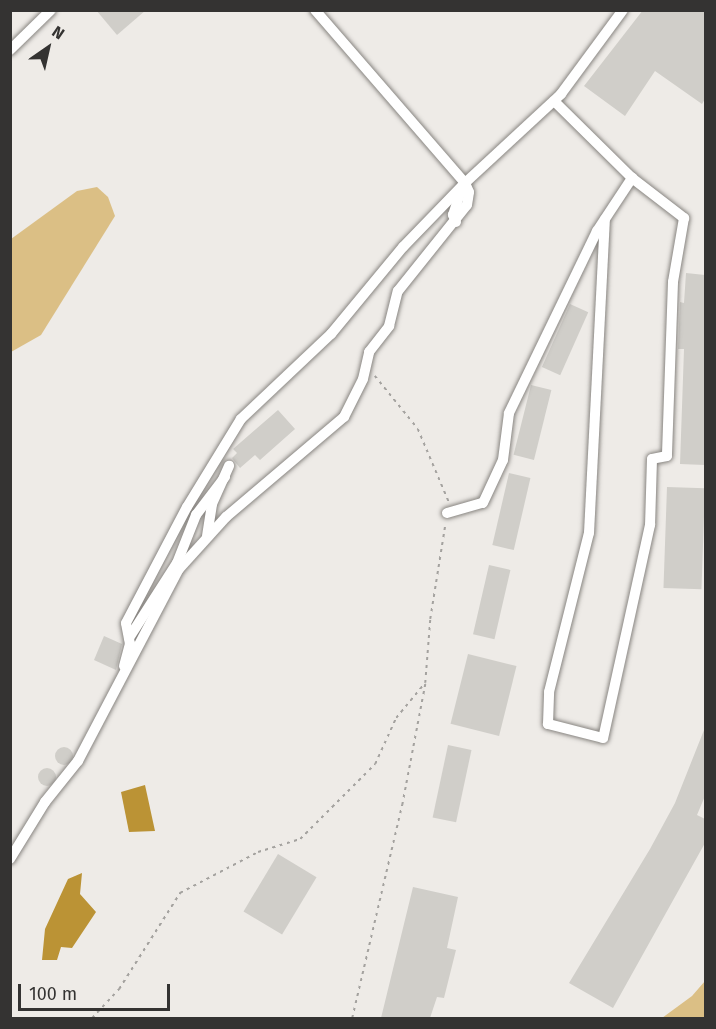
<!DOCTYPE html>
<html>
<head>
<meta charset="utf-8">
<style>
  body { margin:0 }
  #map { position:relative; width:716px; height:1029px; overflow:hidden; background:#eeebe7; font-family:"Fira Sans",sans-serif }
  div>[style] { position:absolute }
  .green>* { inset:0; background:#dbbf85 }
  .water>* { inset:0; background:#bb9335 }
  .building>* { inset:0; background:#d0cec9; transform-origin:0 0 }
  .round { border-radius:50% }
  .path>* { height:1.5px; margin-top:-0.75px; transform-origin:0; background:repeating-linear-gradient(90deg,#a4a29f 0 3px,transparent 0 7.5px) }
  .roads { filter:drop-shadow(0 0 2px #888581) drop-shadow(0 0 2px #888581) }
  .minor>* { height:10px; margin:-5px; padding:0 5px; transform-origin:5px; border-radius:5px; background:#fff }
  span { translate:-50% -50%; white-space:nowrap; text-align:center; line-height:1.15; -webkit-text-stroke:4.5px #eeebe7; paint-order:stroke }
  .frame { position:absolute; inset:0; border:12px solid #343332; pointer-events:none }
  .north { position:absolute; left:18px; top:18px; width:60px; height:60px; -webkit-text-stroke:4px #eeebe7; paint-order:stroke; rotate:34deg; font-size:16px; font-weight:700; line-height:24px; text-align:center; color:#343332 }
  .north::after { content:''; display:block; margin:auto; width:21px; height:27px; background:#343332; clip-path:polygon(50% 0,100% 100%,50% 72%,0 100%) }
  .scale { position:absolute; left:18px; top:984px; width:152px; height:27px; box-sizing:border-box; border:3px solid #343332; border-top:0; padding-left:8px; font-size:18px; line-height:21px; white-space:nowrap; color:#343332; -webkit-text-stroke:4px #eeebe7; paint-order:stroke }
</style>
</head>
<body>
<div id="map">
  <div class="green">
    <div style="clip-path:polygon(97px 187px,108px 197px,115px 216px,41px 335px,11px 352px,11px 239px,77px 191px)"></div>
    <div style="clip-path:polygon(705px 981px,705px 1018px,662px 1018px,692px 996px)"></div>
  </div>
  <div class="water">
    <div style="clip-path:polygon(145px 785px,155px 831px,129px 832px,121px 792px)"></div>
    <div style="clip-path:polygon(82px 873px,80px 894px,96px 912px,72px 948px,61px 947px,57px 960px,42px 960px,45px 929px,68px 879px)"></div>
  </div>
  <div class="building">
    <div style="clip-path:polygon(96px 10px,146px 10px,117px 35px)"></div>
    <div style="clip-path:polygon(643px 10px,705px 10px,705px 99px,702px 104px,655px 71px,625px 116px,584px 86px)"></div>
    <div style="clip-path:polygon(686px 273px,705px 275px,705px 465px,680px 464px,684px 349px,678px 349px,680px 302px,684px 303px)"></div>
    <div style="left:570px;top:304px;width:20px;height:69px;rotate:24deg"></div>
    <div style="left:531px;top:385px;width:21px;height:72px;rotate:14deg"></div>
    <div style="clip-path:polygon(278px 410px,295px 429px,260px 460px,255px 455px,240px 468px,232px 458px,237px 453px,233px 449px)"></div>
    <div style="left:509px;top:473px;width:22px;height:74px;rotate:13deg"></div>
    <div style="left:667px;top:487px;width:38px;height:101px;rotate:2deg"></div>
    <div style="left:489px;top:565px;width:22px;height:71px;rotate:13deg"></div>
    <div style="clip-path:polygon(104px 636px,122px 644px,116px 670px,94px 660px)"></div>
    <div style="left:468px;top:654px;width:50px;height:72px;rotate:14deg"></div>
    <div style="clip-path:polygon(704px 730px,705px 796px,697px 815px,705px 819px,705px 843px,613px 1008px,569px 983px,650px 849px,675px 803px)"></div>
    <div style="left:448px;top:745px;width:24px;height:74px;rotate:12deg"></div>
    <div class="round" style="left:55px;top:747px;width:18px;height:18px"></div>
    <div class="round" style="left:38px;top:768px;width:18px;height:18px"></div>
    <div style="left:278px;top:854px;width:45px;height:67px;rotate:31deg"></div>
    <div style="clip-path:polygon(413px 887px,458px 897px,447px 948px,456px 950px,444px 998px,437px 997px,430px 1018px,381px 1018px)"></div>
  </div>
  <div class="path">
    <div style="left:375px;top:376px;width:68px;rotate:50.9deg"></div>
    <div style="left:418px;top:429px;width:79px;rotate:67deg"></div>
    <div style="left:92px;top:1018px;width:40px;rotate:-47deg"></div>
    <div style="left:119px;top:989px;width:114px;rotate:-57.6deg"></div>
    <div style="left:180px;top:893px;width:88px;rotate:-27.7deg"></div>
    <div style="left:258px;top:852px;width:44px;rotate:-17.2deg"></div>
    <div style="left:300px;top:839px;width:106px;rotate:-45deg"></div>
    <div style="left:375px;top:764px;width:51px;rotate:-65.5deg"></div>
    <div style="left:396px;top:718px;width:45px;rotate:-50.4deg"></div>
    <div style="left:425px;top:683px;width:64px;rotate:-85.5deg"></div>
    <div style="left:430px;top:619px;width:95px;rotate:-80.9deg"></div>
    <div style="left:352px;top:1018px;width:219px;rotate:-76.8deg"></div>
    <div style="left:402px;top:805px;width:123px;rotate:-79.2deg"></div>
  </div>
  <div class="roads">
    <div class="minor">
      <div style="left:10px;top:50px;width:57px;rotate:-44.3deg"></div>
      <div style="left:554px;top:101px;width:110px;rotate:44.6deg"></div>
      <div style="left:632px;top:178px;width:66px;rotate:37.6deg"></div>
      <div style="left:684px;top:218px;width:65px;rotate:99.8deg"></div>
      <div style="left:673px;top:282px;width:174px;rotate:92deg"></div>
      <div style="left:667px;top:456px;width:15px;rotate:169deg"></div>
      <div style="left:652px;top:459px;width:66px;rotate:91.7deg"></div>
      <div style="left:650px;top:525px;width:218px;rotate:102.4deg"></div>
      <div style="left:603px;top:738px;width:57px;rotate:-165.7deg"></div>
      <div style="left:548px;top:724px;width:32px;rotate:-88deg"></div>
      <div style="left:549px;top:692px;width:164px;rotate:-75.9deg"></div>
      <div style="left:589px;top:533px;width:314px;rotate:-87.1deg"></div>
      <div style="left:456px;top:222px;width:8px;rotate:-113deg"></div>
      <div style="left:453px;top:215px;width:25px;rotate:-72deg"></div>
      <div style="left:447px;top:513px;width:37px;rotate:-16deg"></div>
      <div style="left:483px;top:503px;width:47px;rotate:-65.1deg"></div>
      <div style="left:503px;top:460px;width:47px;rotate:-82.7deg"></div>
      <div style="left:509px;top:413px;width:202px;rotate:-64.2deg"></div>
      <div style="left:597px;top:231px;width:64px;rotate:-56.6deg"></div>
      <div style="left:207px;top:536px;width:32px;rotate:-81deg"></div>
      <div style="left:212px;top:504px;width:42px;rotate:-65.9deg"></div>
      <div style="left:129px;top:638px;width:89px;rotate:-57.4deg"></div>
      <div style="left:177px;top:563px;width:52px;rotate:-68.4deg"></div>
      <div style="left:196px;top:515px;width:48px;rotate:-52.7deg"></div>
      <div style="left:124px;top:666px;width:23px;rotate:-75deg"></div>
      <div style="left:130px;top:644px;width:21px;rotate:-101deg"></div>
      <div style="left:126px;top:623px;width:131px;rotate:-62.3deg"></div>
      <div style="left:187px;top:507px;width:103px;rotate:-58.5deg"></div>
      <div style="left:241px;top:419px;width:124px;rotate:-43.4deg"></div>
      <div style="left:331px;top:334px;width:113px;rotate:-50.4deg"></div>
      <div style="left:403px;top:247px;width:89px;rotate:-45.9deg"></div>
      <div style="left:465px;top:183px;width:131px;rotate:-42.8deg"></div>
      <div style="left:561px;top:94px;width:104px;rotate:-53.6deg"></div>
      <div style="left:10px;top:859px;width:67px;rotate:-58.4deg"></div>
      <div style="left:45px;top:802px;width:53px;rotate:-51.2deg"></div>
      <div style="left:78px;top:761px;width:217px;rotate:-62.3deg"></div>
      <div style="left:179px;top:569px;width:70px;rotate:-47.9deg"></div>
      <div style="left:226px;top:517px;width:155px;rotate:-40.3deg"></div>
      <div style="left:344px;top:417px;width:42px;rotate:-63.4deg"></div>
      <div style="left:363px;top:379px;width:28px;rotate:-77deg"></div>
      <div style="left:369px;top:352px;width:33px;rotate:-52deg"></div>
      <div style="left:389px;top:326px;width:36px;rotate:-76deg"></div>
      <div style="left:398px;top:291px;width:110px;rotate:-51.3deg"></div>
      <div style="left:467px;top:205px;width:13px;rotate:-81deg"></div>
      <div style="left:469px;top:192px;width:10px;rotate:-114deg"></div>
      <div style="left:465px;top:183px;width:229px;rotate:-130.9deg"></div>
    </div>
  </div>
  <div class="frame"></div>
  <div class="north">N</div>
  <div class="scale">100 m</div>
</div>
</body>
</html>
